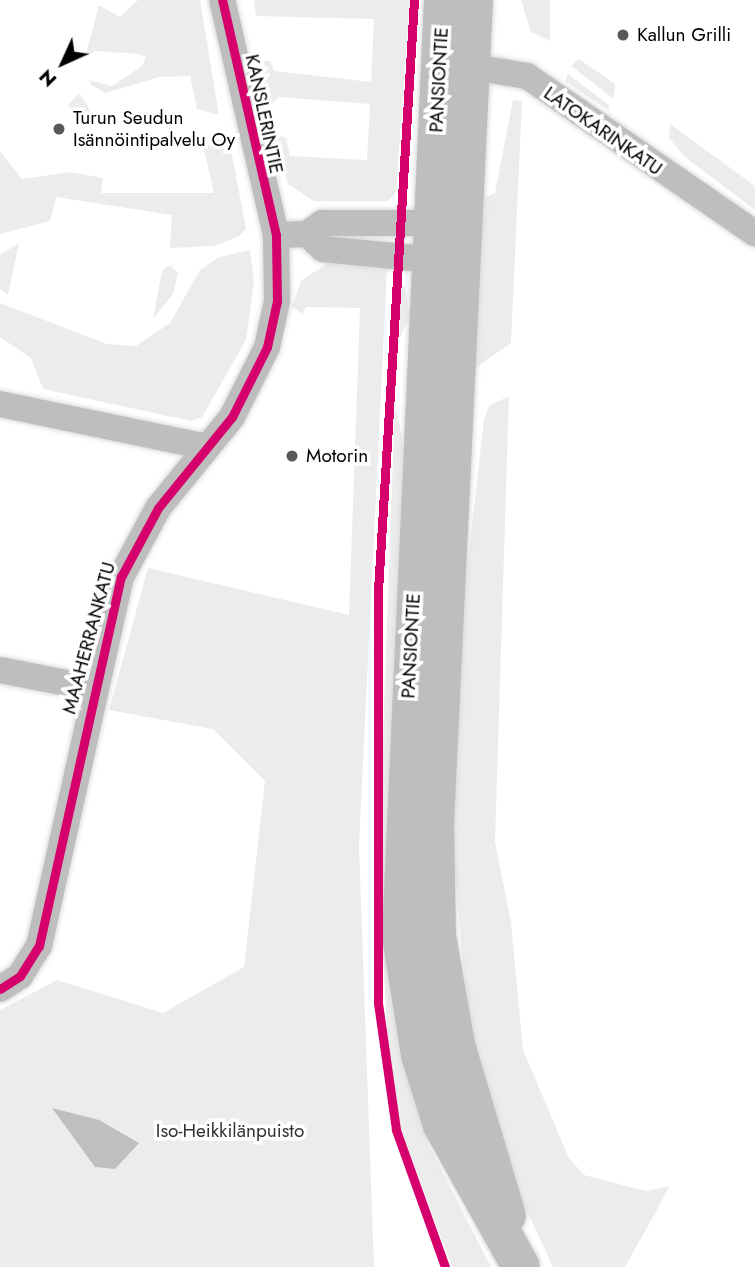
<!DOCTYPE html>
<html>
<head>
<meta charset="utf-8">
<style>
  body { margin:0 }
  #map { position:relative; width:755px; height:1267px; overflow:hidden; background:#fff; font-family:Jost,sans-serif }
  div>[style] { position:absolute }
  .green>* { inset:0; background:#ececec }
  .water>* { inset:0; background:#bfbfbf }
  .roads { filter:drop-shadow(0 0 2px #dbdbdb) drop-shadow(0 0 2px #dbdbdb) }
  .street>* { height:26px; margin:-13px; padding:0 13px; transform-origin:13px; border-radius:13px; background:#bebebe }
  .primary>* { height:38px; margin:-19px; padding:0 19px; transform-origin:19px; border-radius:19px; background:#bebebe }
  .cycleway>* { height:9px; margin:-4.5px; padding:0 4.5px; transform-origin:4.5px; border-radius:4.5px; background:#d6006c }
  .dots>* { width:19px; height:19px; translate:-50% -50%; box-sizing:border-box; border:4px solid #fff; border-radius:50% }
  span { translate:-50% -50%; white-space:nowrap; text-align:center; line-height:1.15; -webkit-text-stroke:7px #fff; paint-order:stroke }
  .poi-label { font-size:19px; color:#000 }
  .left { translate:0 -50%; text-align:left }
  .street-label { font-size:19px; color:#000 }
  .park-label { font-size:19px; color:#333 }
  .north { position:absolute; left:28px; top:28px; width:70px; height:70px; -webkit-text-stroke:5px #fff; paint-order:stroke; rotate:225deg; font-size:19px; font-weight:700; line-height:28px; text-align:center; color:#000 }
  .north::after { content:''; display:block; margin:auto; width:24px; height:32px; background:#000; clip-path:polygon(50% 0,100% 100%,50% 72%,0 100%) }
</style>
</head>
<body>
<div id="map">
  <div class="green">
    <div style="clip-path:polygon(138px 0,200px 0,219px 115px,197px 109px,190px 76px,159px 77px,106px 93px,91px 85px,89px 80px,112px 86px,142px 66px,146px 57px,139px 54px,95px 51px,85px 58px,99px 5px,120px 17px)"></div>
    <div style="clip-path:polygon(254px 0,410px 0,396px 192px,388px 201px,314px 201px,288px 184px,271px 132px,286px 138px,290px 156px,367px 160px,370px 104px,279px 97px,267px 109px,256px 60px,270px 61px,274px 71px,371px 82px,374px 19px,256px 16px)"></div>
    <div style="clip-path:polygon(521px 0,550px 0,550px 41px,531px 32px)"></div>
    <div style="clip-path:polygon(579px 59px,615px 84px,614px 99px,571px 66px)"></div>
    <div style="clip-path:polygon(568px 74px,610px 106px,608px 110px,565px 81px)"></div>
    <div style="clip-path:polygon(79px 93px,96px 119px,83px 129px,68px 105px)"></div>
    <div style="clip-path:polygon(513px 100px,522px 101px,511px 343px,474px 369px,481px 199px,495px 193px)"></div>
    <div style="clip-path:polygon(670px 124px,755px 186px,755px 210px,685px 157px,669px 138px)"></div>
    <div style="clip-path:polygon(229px 139px,246px 229px,239px 236px,214px 246px,170px 248px,172px 215px,56px 197px,50px 221px,0 234px,0 151px,22px 179px,70px 172px,103px 178px,101px 193px,214px 193px,204px 150px,213px 140px)"></div>
    <div style="clip-path:polygon(19px 243px,9px 290px,8px 295px,0 289px,0 255px)"></div>
    <div style="clip-path:polygon(250px 250px,254px 282px,246px 340px,202px 417px,191px 421px,43px 389px,31px 358px,0 337px,0 303px,107px 344px,136px 346px,170px 323px,200px 270px,219px 257px)"></div>
    <div style="clip-path:polygon(329px 262px,387px 269px,359px 845px,374px 1267px,0 1267px,0 1010px,57px 980px,163px 1013px,244px 967px,265px 781px,213px 729px,109px 710px,148px 568px,349px 615px,360px 308px,306px 307px,302px 314px,292px 307px,301px 281px)"></div>
    <div style="clip-path:polygon(170px 265px,178px 273px,173px 294px,153px 319px,162px 271px)"></div>
    <div style="clip-path:polygon(405px 286px,410px 317px,399px 339px,401px 288px)"></div>
    <div style="clip-path:polygon(509px 396px,495px 842px,511px 922px,523px 1050px,569px 1158px,584px 1175px,646px 1191px,670px 1186px,625px 1267px,553px 1267px,515px 1185px,468px 1021px,450px 815px,458px 648px,484px 420px,489px 406px)"></div>
    <div style="clip-path:polygon(395px 403px,407px 463px,410px 1082px,429px 1146px,491px 1267px,452px 1267px,401px 1130px,388px 1066px,379px 843px)"></div>
  </div>
  <div class="water">
    <div style="clip-path:polygon(52px 1108px,99px 1120px,139px 1143px,115px 1169px,95px 1167px)"></div>
  </div>
  <div class="roads">
    <div class="street">
      <div style="left:454px;top:64px;width:74px;rotate:9.3deg"></div>
      <div style="left:527px;top:76px;width:277px;rotate:34.6deg"></div>
      <div style="left:307px;top:234px;width:22px;rotate:43deg"></div>
      <div style="left:323px;top:249px;width:111px;rotate:5.7deg"></div>
      <div style="left:433px;top:260px;width:16px;rotate:-27deg"></div>
      <div style="left:276px;top:235px;width:31px;rotate:-2deg"></div>
      <div style="left:307px;top:234px;width:19px;rotate:-36deg"></div>
      <div style="left:322px;top:223px;width:112px"></div>
      <div style="left:434px;top:223px;width:15px;rotate:37deg"></div>
      <div style="left:0;top:404px;width:211px;rotate:11.7deg"></div>
      <div style="left:0;top:670px;width:94px;rotate:11.1deg"></div>
      <div style="left:0;top:989px;width:24px;rotate:-33deg"></div>
      <div style="left:20px;top:976px;width:36px;rotate:-58deg"></div>
      <div style="left:39px;top:946px;width:378px;rotate:-77.5deg"></div>
      <div style="left:121px;top:577px;width:78px;rotate:-61.8deg"></div>
      <div style="left:158px;top:508px;width:117px;rotate:-50.9deg"></div>
      <div style="left:232px;top:417px;width:78px;rotate:-63.4deg"></div>
      <div style="left:267px;top:347px;width:47px;rotate:-77.7deg"></div>
      <div style="left:277px;top:301px;width:66px;rotate:-90.9deg"></div>
      <div style="left:276px;top:235px;width:241px;rotate:-102.9deg"></div>
    </div>
    <div class="primary">
      <div style="left:443px;top:0;width:937px;rotate:92.57deg"></div>
      <div style="left:401px;top:936px;width:121px;rotate:80.9deg"></div>
      <div style="left:420px;top:1055px;width:73px;rotate:72.6deg"></div>
      <div style="left:442px;top:1125px;width:162px;rotate:60.9deg"></div>
      <div style="left:474px;top:0;width:825px;rotate:92.71deg"></div>
      <div style="left:435px;top:824px;width:112px;rotate:89deg"></div>
      <div style="left:437px;top:936px;width:111px;rotate:80.1deg"></div>
      <div style="left:456px;top:1045px;width:178px;rotate:73.4deg"></div>
    </div>
  </div>
  <div class="cycleway">
    <div style="left:414px;top:0;width:591px;rotate:93.49deg"></div>
    <div style="left:378px;top:590px;width:413px;rotate:90deg"></div>
    <div style="left:378px;top:1003px;width:128px;rotate:81.9deg"></div>
    <div style="left:396px;top:1130px;width:145px;rotate:70.3deg"></div>
    <div style="left:0;top:989px;width:24px;rotate:-33deg"></div>
    <div style="left:20px;top:976px;width:36px;rotate:-58deg"></div>
    <div style="left:39px;top:946px;width:378px;rotate:-77.5deg"></div>
    <div style="left:121px;top:577px;width:78px;rotate:-61.8deg"></div>
    <div style="left:158px;top:508px;width:117px;rotate:-50.9deg"></div>
    <div style="left:232px;top:417px;width:78px;rotate:-63.4deg"></div>
    <div style="left:267px;top:347px;width:47px;rotate:-77.7deg"></div>
    <div style="left:277px;top:301px;width:66px;rotate:-90.9deg"></div>
    <div style="left:276px;top:235px;width:241px;rotate:-102.9deg"></div>
  </div>
  <div class="dots">
    <div style="left:623px;top:35px;background:#595959"></div>
    <div style="left:59px;top:129px;background:#595959"></div>
    <div style="left:292px;top:456px;background:#595959"></div>
  </div>
  <div class="poi-label">
    <span class="left" style="left:637px;top:35px">Kallun Grilli</span>
    <span class="left" style="left:73px;top:129px">Turun Seudun<br>Isännöintipalvelu Oy</span>
    <span class="left" style="left:306px;top:456px">Motorin</span>
  </div>
  <div class="street-label">
    <span style="left:439px;top:80px;rotate:-87deg">PANSIONTIE</span>
    <span style="left:264px;top:114px;rotate:78deg">KANSLERINTIE</span>
    <span style="left:603px;top:131px;rotate:35deg">LATOKARINKATU</span>
    <span style="left:89px;top:638px;rotate:-75deg">MAAHERRANKATU</span>
    <span style="left:411px;top:646px;rotate:-87deg">PANSIONTIE</span>
  </div>
  <div class="park-label">
    <span style="left:230px;top:1131px">Iso-Heikkilänpuisto</span>
  </div>
  <div class="north">N</div>
</div>
</body>
</html>
